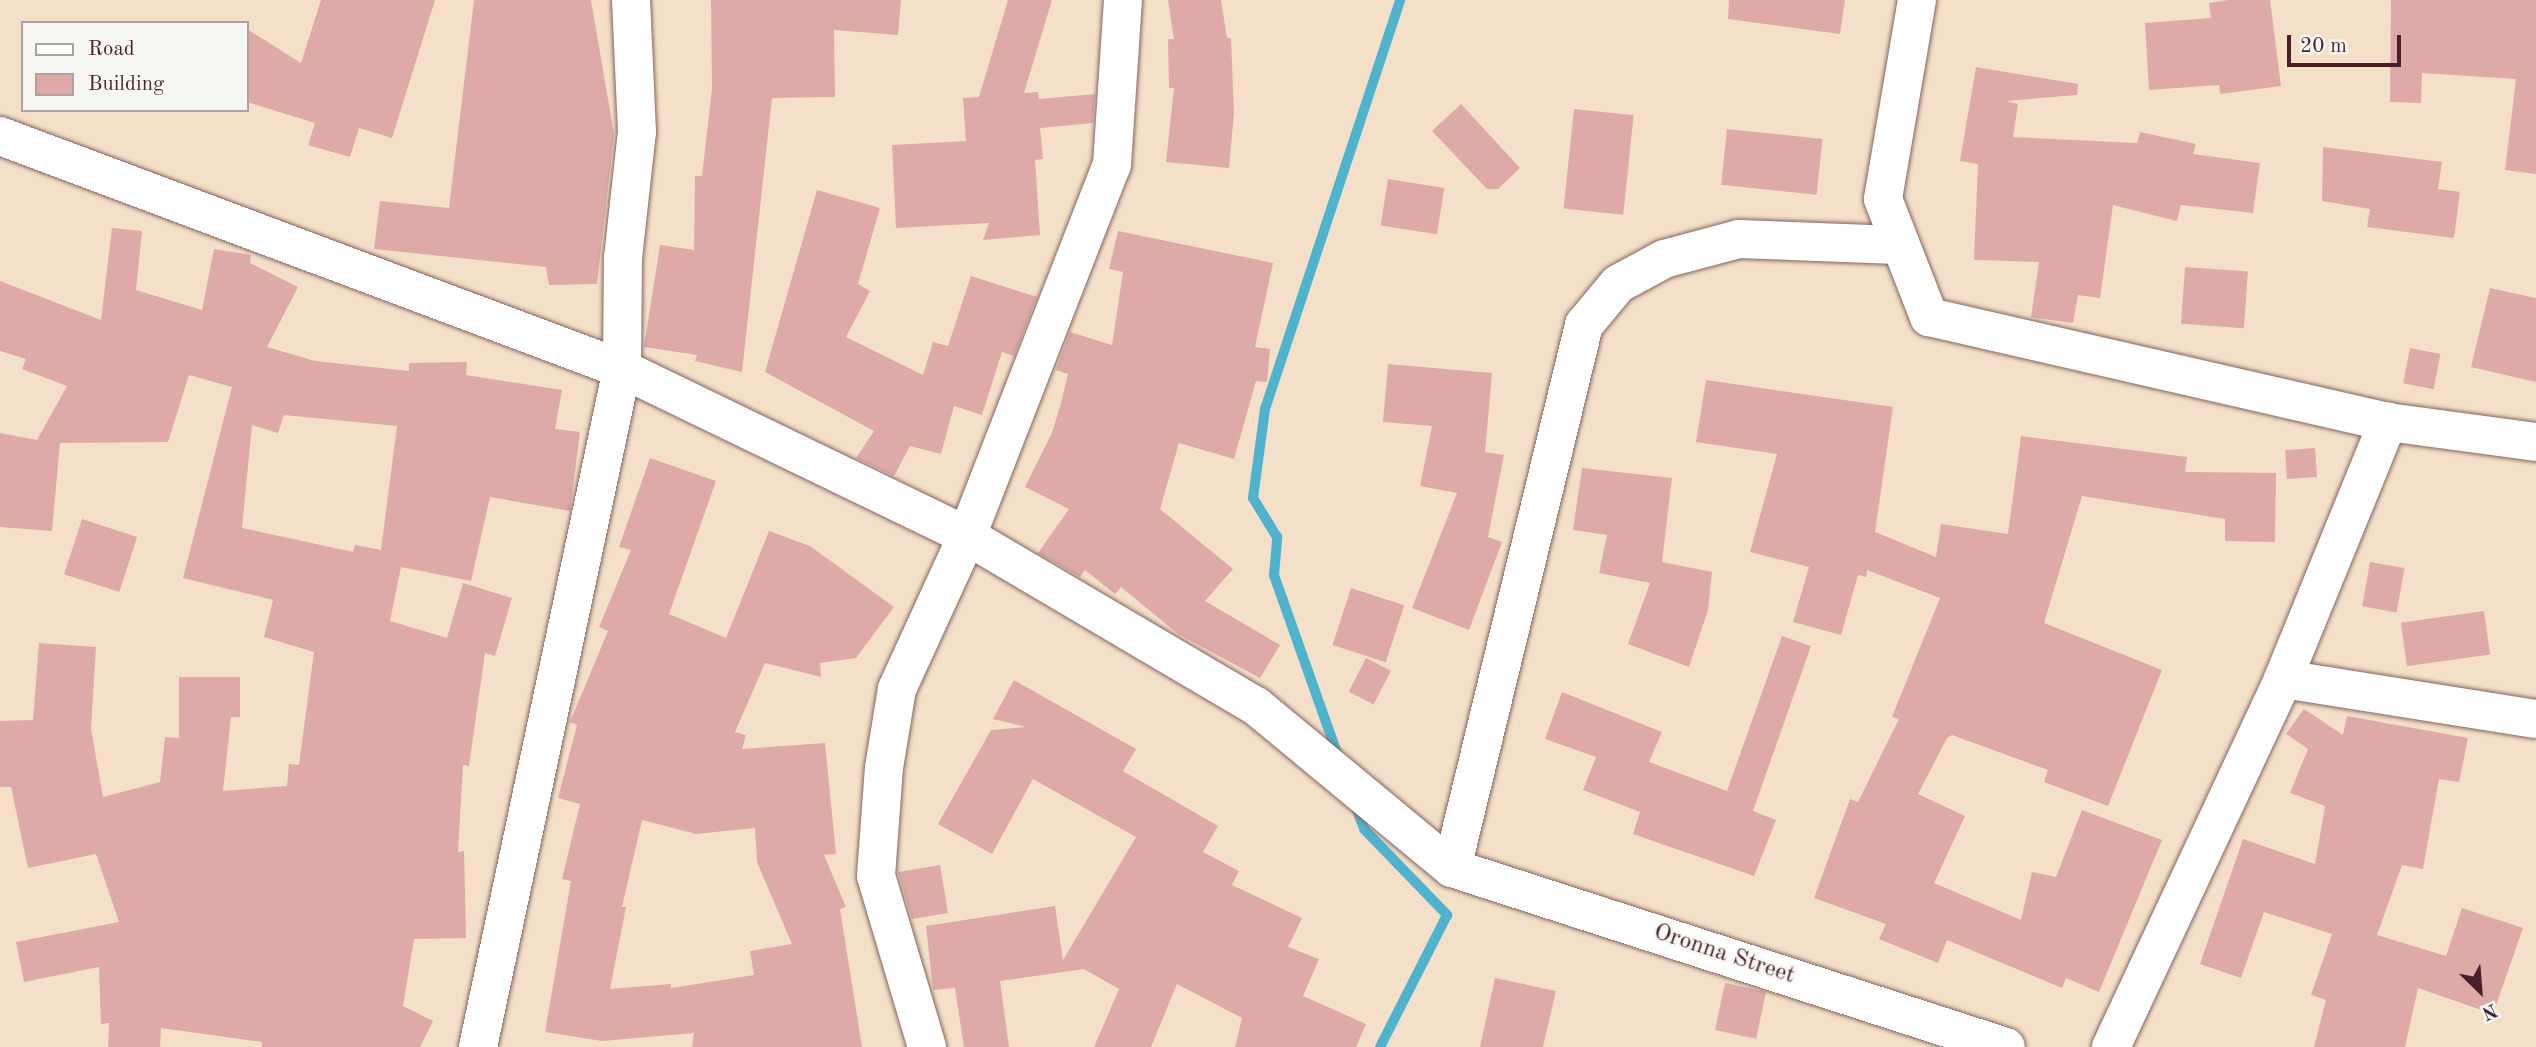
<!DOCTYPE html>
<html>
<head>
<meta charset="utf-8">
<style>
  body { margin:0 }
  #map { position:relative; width:2536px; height:1047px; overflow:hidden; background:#f4e0c8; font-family:"Old Standard TT",serif }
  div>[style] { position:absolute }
  .stream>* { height:10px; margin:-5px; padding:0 5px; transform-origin:5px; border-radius:5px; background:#4fb3ce }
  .building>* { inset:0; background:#ddaaa8; transform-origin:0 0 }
  .roads { filter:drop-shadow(0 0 2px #866362) drop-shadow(0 0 2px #866362) }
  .street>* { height:38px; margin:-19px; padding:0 19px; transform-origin:19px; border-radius:19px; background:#fff }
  span { translate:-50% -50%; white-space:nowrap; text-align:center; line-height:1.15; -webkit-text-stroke:5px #f6f6f2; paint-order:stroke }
  .street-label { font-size:24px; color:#4a1f2b }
  .legend { position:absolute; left:21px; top:21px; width:228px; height:91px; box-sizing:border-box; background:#f6f6f2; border:2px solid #b1a0a2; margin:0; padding:9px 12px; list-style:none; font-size:21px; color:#4a1f2b }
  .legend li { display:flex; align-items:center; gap:14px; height:35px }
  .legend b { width:35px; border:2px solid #b1a0a2 }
  .north { position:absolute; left:2445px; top:956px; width:70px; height:70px; -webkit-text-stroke:5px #f6f6f2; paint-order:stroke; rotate:155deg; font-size:19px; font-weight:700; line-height:28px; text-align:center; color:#4a1f2b }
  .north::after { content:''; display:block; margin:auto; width:24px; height:32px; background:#4a1f2b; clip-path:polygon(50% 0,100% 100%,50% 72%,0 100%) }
  .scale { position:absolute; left:2287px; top:35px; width:114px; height:32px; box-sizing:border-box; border:4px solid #4a1f2b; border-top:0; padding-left:9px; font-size:21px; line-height:24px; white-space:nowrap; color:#4a1f2b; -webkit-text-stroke:5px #f6f6f2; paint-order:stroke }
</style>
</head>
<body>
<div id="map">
  <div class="stream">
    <div style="left:1338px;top:756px;width:192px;rotate:-109.5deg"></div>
    <div style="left:1274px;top:575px;width:38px;rotate:-85deg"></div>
    <div style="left:1277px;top:537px;width:46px;rotate:-121.6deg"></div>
    <div style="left:1253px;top:498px;width:90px;rotate:-82.3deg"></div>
    <div style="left:1265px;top:409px;width:431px;rotate:-71.7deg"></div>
    <div style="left:1355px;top:805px;width:26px;rotate:69deg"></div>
    <div style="left:1364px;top:829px;width:120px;rotate:46deg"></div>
    <div style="left:1447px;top:915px;width:148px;rotate:116.9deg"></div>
  </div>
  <div class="building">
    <div style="clip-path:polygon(321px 0,435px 0,392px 138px,359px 128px,350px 157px,308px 145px,315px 123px,247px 102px,247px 29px,301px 63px)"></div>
    <div style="clip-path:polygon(474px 0,591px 0,614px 134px,597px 284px,549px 285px,546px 267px,374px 249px,380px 201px,449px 208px)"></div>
    <div style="clip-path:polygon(711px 0,901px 0,898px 35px,834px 30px,835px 97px,772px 98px,742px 372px,695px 361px,697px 355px,644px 347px,660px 245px,694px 250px,695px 176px,702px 176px,712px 89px)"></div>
    <div style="clip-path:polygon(1008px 0,1052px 0,1024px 93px,1038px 92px,1039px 99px,1095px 94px,1093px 123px,1040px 128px,1043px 159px,1035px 160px,1040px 235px,983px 240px,989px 223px,896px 228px,892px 145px,966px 141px,963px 98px,979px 97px)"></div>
    <div style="clip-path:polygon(1168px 0,1221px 0,1227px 38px,1231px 38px,1234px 113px,1229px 168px,1166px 162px,1174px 88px,1169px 88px,1168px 39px,1174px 39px)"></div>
    <div style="clip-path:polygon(1729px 0,1845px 0,1840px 34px,1728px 19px)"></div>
    <div style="clip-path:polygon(2228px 0,2270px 0,2281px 86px,2220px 94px,2219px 85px,2149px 90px,2145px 23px,2211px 18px,2209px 3px)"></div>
    <div style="clip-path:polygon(2391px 0,2536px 0,2536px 174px,2505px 170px,2516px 79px,2422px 73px,2421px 103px,2390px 102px)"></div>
    <div style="clip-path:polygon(1976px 67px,2078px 84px,2077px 95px,2006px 101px,2018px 104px,2013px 137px,2137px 143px,2140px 132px,2196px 144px,2193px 154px,2260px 163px,2253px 213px,2181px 205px,2177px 221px,2113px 205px,2100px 298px,2078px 295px,2073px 323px,2031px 317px,2039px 262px,1974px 260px,1978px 164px,1960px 161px)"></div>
    <div style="clip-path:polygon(1461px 104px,1520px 168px,1498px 189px,1487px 189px,1432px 131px)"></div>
    <div style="left:1574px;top:109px;width:60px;height:100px;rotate:6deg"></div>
    <div style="left:1727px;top:129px;width:96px;height:56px;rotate:6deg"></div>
    <div style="clip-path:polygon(2323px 147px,2442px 162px,2438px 189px,2460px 192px,2454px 238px,2367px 227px,2370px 209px,2322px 201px)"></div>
    <div style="left:1388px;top:179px;width:57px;height:47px;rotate:9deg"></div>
    <div style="clip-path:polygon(817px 190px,880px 208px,858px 284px,870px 291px,846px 337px,923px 375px,933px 342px,948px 346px,971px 276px,1037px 297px,1014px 356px,1002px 352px,982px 415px,954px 406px,941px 454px,910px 446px,894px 476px,856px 458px,874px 431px,765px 372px)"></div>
    <div style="clip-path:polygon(evenodd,112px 228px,142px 231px,136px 290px,202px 310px,214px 249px,251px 255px,250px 263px,298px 287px,267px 347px,315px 361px,409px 371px,409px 363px,467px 362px,466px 375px,562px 390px,555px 429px,580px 432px,570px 511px,490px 497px,471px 581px,401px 567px,390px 621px,447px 638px,463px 583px,512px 598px,495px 656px,485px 653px,469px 766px,463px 765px,458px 852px,464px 851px,466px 938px,414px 939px,403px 1006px,433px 1021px,420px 1047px,262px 1047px,262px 1042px,161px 1028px,160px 1047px,108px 1047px,109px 1023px,101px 1024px,99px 967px,24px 982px,16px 942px,119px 922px,96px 854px,28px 868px,11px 787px,0 787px,0 721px,33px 720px,39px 643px,96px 647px,91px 729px,103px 797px,160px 782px,165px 737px,179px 738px,179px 677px,240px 677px,240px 717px,231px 717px,223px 791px,287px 786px,289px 764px,299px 765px,314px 652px,264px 637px,273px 600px,183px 578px,232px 387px,189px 375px,168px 442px,60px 443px,52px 531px,0 527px,0 433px,37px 440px,67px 386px,22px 369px,26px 359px,0 351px,0 281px,101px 320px,112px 228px,284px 415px,397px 426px,381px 550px,355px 545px,353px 552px,242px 528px,252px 425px,278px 433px,284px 415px)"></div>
    <div style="clip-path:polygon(1118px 231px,1273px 263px,1255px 347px,1270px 349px,1267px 382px,1256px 381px,1234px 459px,1179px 443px,1160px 509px,1233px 569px,1205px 601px,1280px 645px,1260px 678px,1178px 634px,1121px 587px,1115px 594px,1085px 570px,1080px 577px,1038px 553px,1069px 509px,1025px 487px,1052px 433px,1061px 403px,1068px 374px,1056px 370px,1070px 332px,1112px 345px,1123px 272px,1109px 269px)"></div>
    <div style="left:2185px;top:267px;width:63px;height:57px;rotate:4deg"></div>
    <div style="clip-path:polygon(2490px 288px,2536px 298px,2536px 382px,2471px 367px)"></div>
    <div style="left:2410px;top:348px;width:31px;height:36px;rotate:11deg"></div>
    <div style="clip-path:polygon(1388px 364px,1492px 373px,1485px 452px,1504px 455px,1488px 537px,1502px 542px,1469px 630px,1412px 608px,1457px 493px,1420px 486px,1432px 426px,1383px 422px)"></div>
    <div style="clip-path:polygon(1706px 380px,1893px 407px,1875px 532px,1936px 557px,1941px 524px,2008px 534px,2021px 436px,2187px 457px,2185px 472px,2276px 473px,2275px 542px,2225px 541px,2225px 519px,2082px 496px,2044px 623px,2162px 670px,2108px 806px,2044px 782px,2048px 770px,1952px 735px,1947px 738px,1918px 794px,1965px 816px,1934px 883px,2021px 920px,2032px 872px,2056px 877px,2082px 810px,2162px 840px,2099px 992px,2066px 978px,2062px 988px,1947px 940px,1938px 963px,1879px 939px,1886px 924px,1814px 898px,1850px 799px,1858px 802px,1899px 719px,1892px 717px,1940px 598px,1867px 570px,1866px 577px,1858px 575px,1841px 635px,1793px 622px,1809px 567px,1750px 552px,1777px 454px,1696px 442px)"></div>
    <div style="left:2315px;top:448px;width:29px;height:30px;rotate:86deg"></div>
    <div style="clip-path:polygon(evenodd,650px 458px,716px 481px,669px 614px,726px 638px,769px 531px,810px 546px,894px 607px,856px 658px,820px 663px,821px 677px,765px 663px,735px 732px,746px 735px,742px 749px,825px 743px,836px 854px,824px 855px,846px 907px,840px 909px,862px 1047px,692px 1047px,694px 1033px,602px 1041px,545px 1032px,571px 881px,562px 879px,580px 804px,558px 798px,577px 725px,570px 722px,608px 631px,599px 627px,631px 550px,619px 547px,650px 458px,642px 820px,696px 834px,755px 828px,757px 862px,792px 944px,750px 951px,754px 975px,671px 988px,671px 984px,610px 989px,626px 907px,622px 907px,642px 820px)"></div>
    <div style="clip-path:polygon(1582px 468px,1672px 478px,1662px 562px,1712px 572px,1708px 610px,1689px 667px,1628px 644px,1650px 583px,1599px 573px,1607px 535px,1573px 530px)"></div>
    <div style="left:82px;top:519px;width:58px;height:58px;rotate:18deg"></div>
    <div style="left:2370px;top:562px;width:35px;height:45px;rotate:10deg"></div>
    <div style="left:1351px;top:588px;width:56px;height:60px;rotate:18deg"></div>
    <div style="left:2484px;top:611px;width:44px;height:84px;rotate:82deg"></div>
    <div style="clip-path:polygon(1782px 636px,1811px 646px,1753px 811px,1776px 820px,1754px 876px,1633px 834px,1640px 812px,1583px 790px,1596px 757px,1545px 739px,1562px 692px,1662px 732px,1649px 762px,1727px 791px)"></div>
    <div style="left:1366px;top:658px;width:28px;height:38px;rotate:27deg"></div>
    <div style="clip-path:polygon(1014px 680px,1136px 749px,1123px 771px,1218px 826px,1203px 852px,1239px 871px,1232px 885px,1302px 918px,1288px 947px,1319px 959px,1303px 996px,1366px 1024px,1356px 1047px,1235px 1047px,1242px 1018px,1177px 984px,1151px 1047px,1094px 1047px,1119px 989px,1084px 969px,1000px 981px,1009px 1047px,964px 1047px,955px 988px,933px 990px,926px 926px,1055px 906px,1063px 960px,1136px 837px,1033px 779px,992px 854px,938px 824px,991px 730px,1026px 727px,993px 719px)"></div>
    <div style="clip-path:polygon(2304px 709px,2343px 735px,2347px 716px,2468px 738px,2459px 782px,2439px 779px,2423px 869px,2402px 865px,2377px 935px,2446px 956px,2462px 908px,2523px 928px,2493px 1014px,2418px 988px,2405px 1047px,2314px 1047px,2326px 1000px,2311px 995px,2332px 934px,2264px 912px,2241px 978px,2200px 964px,2243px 839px,2315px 864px,2325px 806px,2290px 793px,2308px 749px,2286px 734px)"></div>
    <div style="clip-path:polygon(940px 865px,948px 913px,912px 919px,898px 872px)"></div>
    <div style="clip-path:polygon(1495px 978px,1556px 991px,1543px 1047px,1480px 1047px)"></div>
    <div style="left:1725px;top:983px;width:42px;height:48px;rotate:12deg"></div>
  </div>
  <div class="roads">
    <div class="street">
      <div style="left:1917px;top:0;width:202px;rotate:99.7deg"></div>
      <div style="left:1883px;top:199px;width:127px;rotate:68.7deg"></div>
      <div style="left:1929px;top:317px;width:471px;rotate:12.9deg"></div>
      <div style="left:2388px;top:422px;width:149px;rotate:7.7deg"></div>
      <div style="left:0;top:136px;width:664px;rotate:20.54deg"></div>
      <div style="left:622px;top:369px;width:383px;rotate:25.8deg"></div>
      <div style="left:967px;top:536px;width:335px;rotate:30.5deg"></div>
      <div style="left:1256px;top:706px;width:254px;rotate:39.6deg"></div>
      <div style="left:1452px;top:868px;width:582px;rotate:17.91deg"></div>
      <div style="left:2283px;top:679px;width:256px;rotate:9deg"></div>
      <div style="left:1452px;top:868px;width:559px;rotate:-76.34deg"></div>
      <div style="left:1584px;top:325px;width:53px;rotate:-50.3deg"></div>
      <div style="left:1618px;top:284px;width:52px;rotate:-28.5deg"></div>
      <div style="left:1664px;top:259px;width:78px;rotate:-14.9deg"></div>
      <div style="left:1739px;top:239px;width:158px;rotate:2.2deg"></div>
      <div style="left:478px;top:1047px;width:693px;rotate:-78.01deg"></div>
      <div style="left:622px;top:369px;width:111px;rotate:-89.5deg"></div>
      <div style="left:623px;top:258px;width:127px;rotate:-83.7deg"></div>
      <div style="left:637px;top:132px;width:132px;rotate:-92.6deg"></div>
      <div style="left:927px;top:1047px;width:178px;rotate:-106.6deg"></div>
      <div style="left:876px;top:876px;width:108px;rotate:-85.8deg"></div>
      <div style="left:884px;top:768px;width:80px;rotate:-80.7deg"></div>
      <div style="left:897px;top:689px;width:168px;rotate:-65.4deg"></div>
      <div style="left:967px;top:536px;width:398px;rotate:-68.7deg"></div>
      <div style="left:1112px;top:165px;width:165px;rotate:-86.2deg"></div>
      <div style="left:2111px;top:1047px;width:406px;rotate:-64.9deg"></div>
      <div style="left:2283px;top:679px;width:278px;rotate:-67.8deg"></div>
    </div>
  </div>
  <div class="street-label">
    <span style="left:1724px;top:955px;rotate:18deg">Oronna Street</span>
  </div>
  <ul class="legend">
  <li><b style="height:9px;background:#fff"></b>Road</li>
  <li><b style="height:19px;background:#ddaaa8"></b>Building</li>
  </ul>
  <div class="north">N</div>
  <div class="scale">20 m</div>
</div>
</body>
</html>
